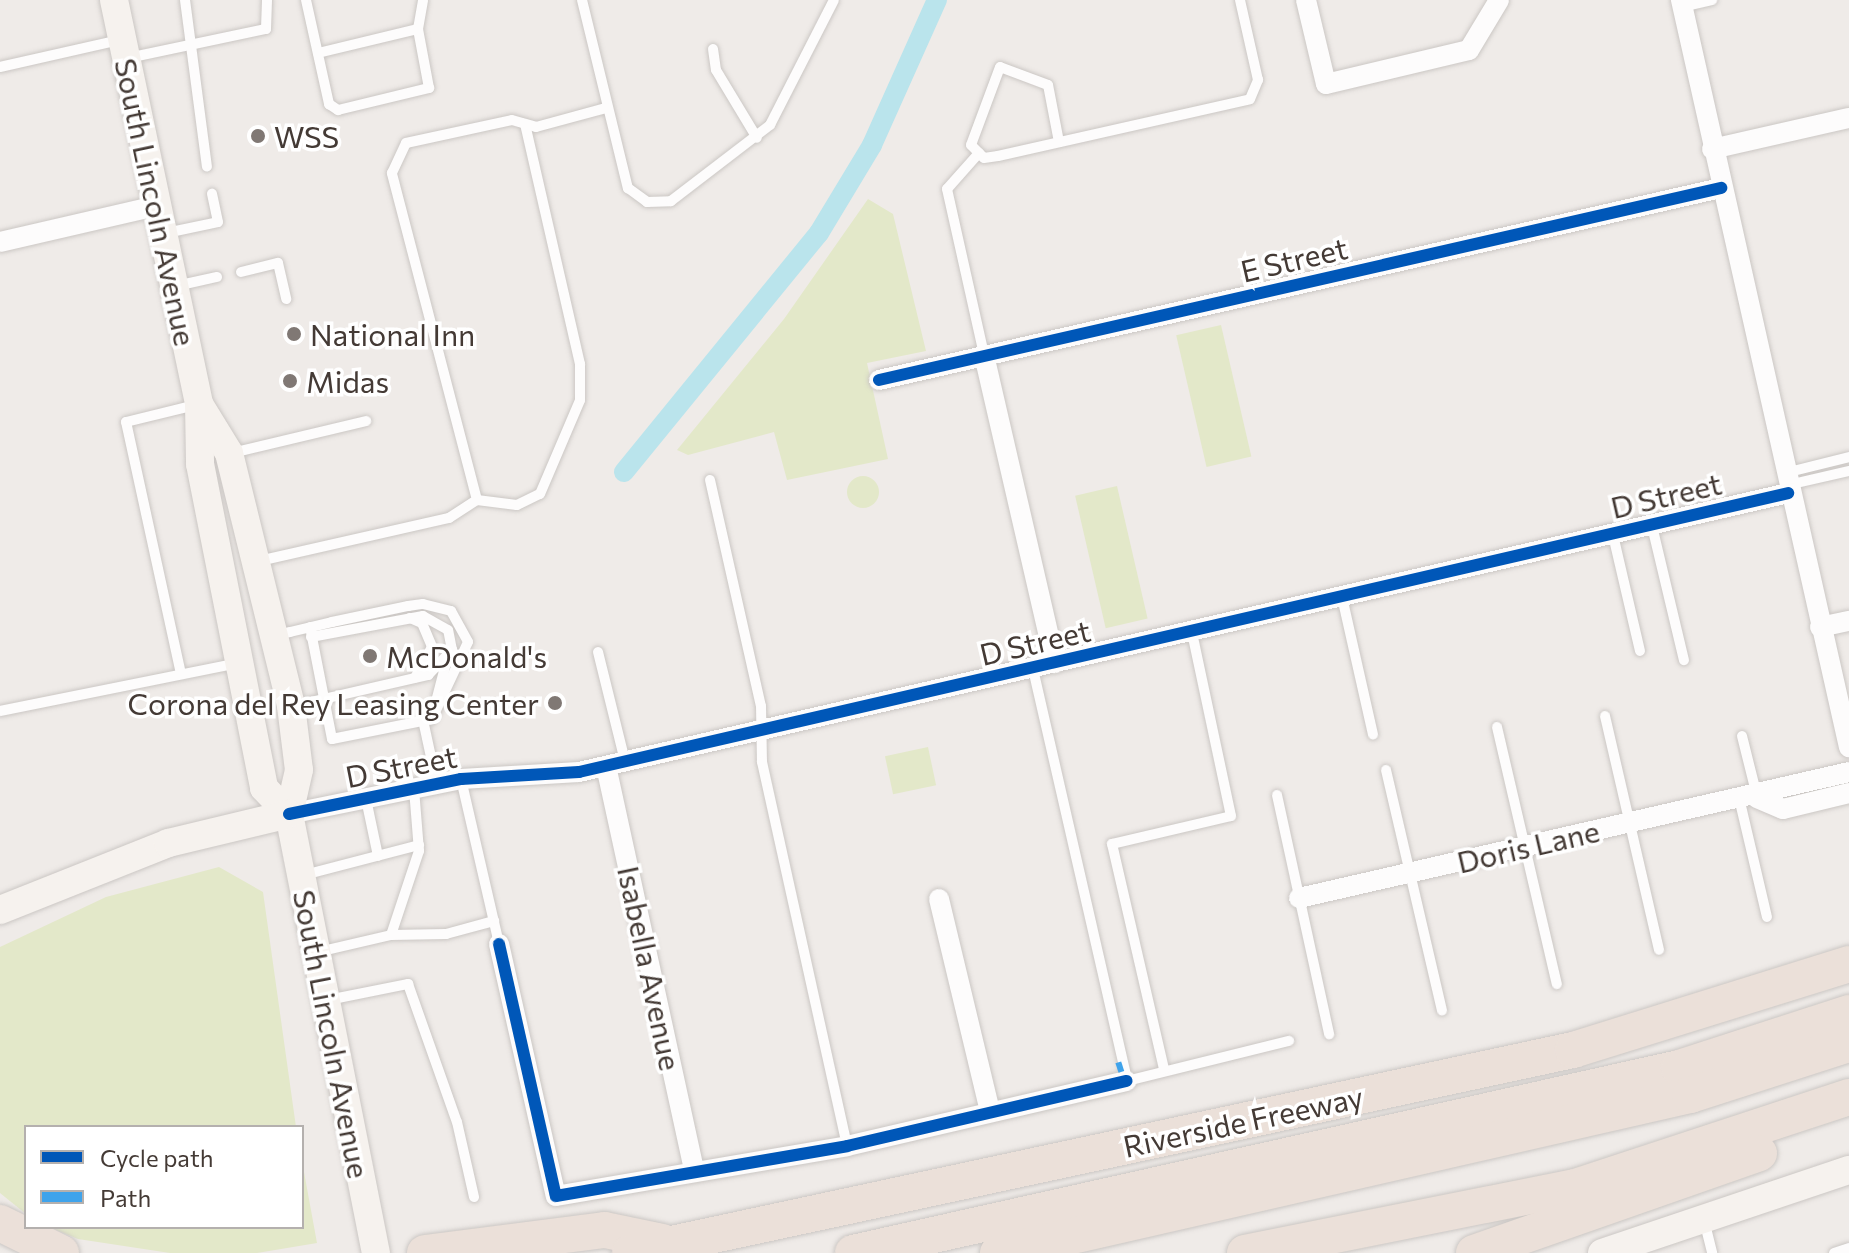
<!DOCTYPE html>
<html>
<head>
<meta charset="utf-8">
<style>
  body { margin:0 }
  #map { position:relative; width:1849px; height:1253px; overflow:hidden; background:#efebe8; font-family:Commissioner,sans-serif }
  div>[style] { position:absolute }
  .green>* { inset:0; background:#e3e8c9; transform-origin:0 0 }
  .round { border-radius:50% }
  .canal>* { height:20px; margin:-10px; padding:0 10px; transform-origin:10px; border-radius:10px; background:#bae4ec }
  .roads { filter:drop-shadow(0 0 2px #cbc7c4) drop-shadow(0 0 2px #cbc7c4) }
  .lane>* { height:10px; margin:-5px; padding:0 5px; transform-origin:5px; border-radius:5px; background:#fdfcfc }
  .street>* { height:20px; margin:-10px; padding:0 10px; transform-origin:10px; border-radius:10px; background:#fdfcfc }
  .secondary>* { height:28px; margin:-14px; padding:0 14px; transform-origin:14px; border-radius:14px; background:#f6f2ee }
  .highway>* { height:36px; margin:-18px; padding:0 18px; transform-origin:18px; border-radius:18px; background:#ebe0d9 }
  .quiet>* { height:10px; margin-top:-5px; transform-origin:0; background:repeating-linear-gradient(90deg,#3fa3eb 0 20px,transparent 0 30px) }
  .cycleway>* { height:12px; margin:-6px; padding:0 6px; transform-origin:6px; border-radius:6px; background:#0057b8 }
  .dots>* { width:22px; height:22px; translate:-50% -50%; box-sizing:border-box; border:4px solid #fff; border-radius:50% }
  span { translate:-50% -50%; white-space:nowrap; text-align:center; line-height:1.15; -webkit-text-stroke:7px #fff; paint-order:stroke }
  .poi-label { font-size:30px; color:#443a35 }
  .left { translate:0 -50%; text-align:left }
  .right { translate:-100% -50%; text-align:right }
  .street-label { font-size:30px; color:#443a35 }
  .legend { position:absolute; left:24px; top:1125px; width:280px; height:104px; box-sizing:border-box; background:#fff; border:2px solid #b4b0ae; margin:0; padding:10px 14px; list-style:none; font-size:24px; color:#443a35 }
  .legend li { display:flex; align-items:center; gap:16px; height:40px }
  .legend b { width:40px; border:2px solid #b4b0ae }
</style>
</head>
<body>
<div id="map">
  <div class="green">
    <div style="clip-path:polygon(868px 199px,893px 214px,926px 351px,867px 363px,888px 459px,787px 480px,774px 432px,688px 455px,677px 450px,784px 319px)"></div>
    <div style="left:1221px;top:325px;width:135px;height:46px;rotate:77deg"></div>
    <div class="round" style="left:847px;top:476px;width:32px;height:32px"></div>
    <div style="left:1117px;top:486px;width:136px;height:43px;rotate:77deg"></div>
    <div style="left:928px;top:747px;width:39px;height:44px;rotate:78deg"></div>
    <div style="clip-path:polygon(219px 867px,263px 892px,296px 1127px,26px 1127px,26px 1214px,0 1193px,0 947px,106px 897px)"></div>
    <div style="clip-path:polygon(302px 1161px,317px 1243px,257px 1253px,170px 1253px,78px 1239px,49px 1227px,302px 1227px)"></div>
  </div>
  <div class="canal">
    <div style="left:624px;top:472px;width:308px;rotate:-50.8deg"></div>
    <div style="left:819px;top:233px;width:103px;rotate:-58.9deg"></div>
    <div style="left:872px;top:145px;width:159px;rotate:-65.9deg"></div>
  </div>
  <div class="roads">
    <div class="lane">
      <div style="left:185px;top:0;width:168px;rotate:82.5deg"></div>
      <div style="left:306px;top:0;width:107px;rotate:77.5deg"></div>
      <div style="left:329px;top:104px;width:11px;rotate:34deg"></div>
      <div style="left:338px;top:110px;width:94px;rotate:-13.6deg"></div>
      <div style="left:429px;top:88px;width:60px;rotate:-100.6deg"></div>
      <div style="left:418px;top:29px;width:29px;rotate:-80deg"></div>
      <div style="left:582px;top:0;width:194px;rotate:76.3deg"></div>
      <div style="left:628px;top:188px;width:24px;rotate:36deg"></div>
      <div style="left:647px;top:202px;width:24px;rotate:-2deg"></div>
      <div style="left:671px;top:201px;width:125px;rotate:-37.5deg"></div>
      <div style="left:770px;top:125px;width:140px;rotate:-62.9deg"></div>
      <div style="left:1682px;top:7px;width:31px;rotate:-13deg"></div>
      <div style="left:713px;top:49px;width:21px;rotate:82deg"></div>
      <div style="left:716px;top:70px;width:79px;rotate:58.9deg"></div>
      <div style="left:318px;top:53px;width:103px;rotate:-13.5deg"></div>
      <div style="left:128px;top:58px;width:141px;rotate:-11.9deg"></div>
      <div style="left:266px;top:29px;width:29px;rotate:-88deg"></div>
      <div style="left:0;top:67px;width:123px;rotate:-12.7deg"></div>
      <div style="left:1059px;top:142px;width:58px;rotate:-100.9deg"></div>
      <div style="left:1048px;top:85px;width:51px;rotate:-159.4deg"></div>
      <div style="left:1000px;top:67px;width:83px;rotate:110.4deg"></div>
      <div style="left:971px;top:145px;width:18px;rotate:45deg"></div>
      <div style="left:984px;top:158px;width:14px;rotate:-8deg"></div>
      <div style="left:998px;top:156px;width:258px;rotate:-12.7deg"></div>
      <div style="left:1250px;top:99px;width:21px;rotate:-67deg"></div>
      <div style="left:1258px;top:80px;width:82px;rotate:-102.7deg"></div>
      <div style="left:979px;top:153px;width:48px;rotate:131.6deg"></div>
      <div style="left:947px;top:189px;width:170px;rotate:77.4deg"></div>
      <div style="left:166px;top:233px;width:53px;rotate:-11.9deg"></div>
      <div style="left:218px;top:222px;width:29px;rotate:-102deg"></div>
      <div style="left:241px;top:272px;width:38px;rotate:-14deg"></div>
      <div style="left:278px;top:263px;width:37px;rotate:77deg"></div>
      <div style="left:176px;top:286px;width:42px;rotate:-12.4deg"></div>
      <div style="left:232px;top:453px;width:138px;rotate:-13.4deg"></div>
      <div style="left:1785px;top:473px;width:66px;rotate:-14deg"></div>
      <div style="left:710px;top:480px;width:232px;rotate:77.3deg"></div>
      <div style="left:761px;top:706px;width:56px;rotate:89deg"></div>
      <div style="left:762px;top:762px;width:393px;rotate:77.5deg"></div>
      <div style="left:1788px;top:485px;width:63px;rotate:-12.9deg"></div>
      <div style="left:477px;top:500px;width:40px;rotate:7.1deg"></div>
      <div style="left:517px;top:505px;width:25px;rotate:-26deg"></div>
      <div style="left:540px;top:494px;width:102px;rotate:-66.9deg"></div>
      <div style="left:580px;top:400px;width:36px;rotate:-90deg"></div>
      <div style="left:580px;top:364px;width:246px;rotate:-102.9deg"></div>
      <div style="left:1652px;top:526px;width:138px;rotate:76.6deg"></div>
      <div style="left:1613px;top:535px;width:119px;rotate:76.9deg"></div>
      <div style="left:259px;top:561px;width:195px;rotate:-12.8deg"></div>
      <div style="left:449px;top:518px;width:33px;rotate:-33deg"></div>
      <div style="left:477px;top:500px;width:338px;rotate:-104.6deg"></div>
      <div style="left:392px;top:173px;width:33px;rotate:-65deg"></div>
      <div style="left:406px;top:143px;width:108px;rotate:-12.2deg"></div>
      <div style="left:512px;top:120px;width:25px;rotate:16deg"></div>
      <div style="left:536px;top:127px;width:73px;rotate:-15.2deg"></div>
      <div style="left:1342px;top:597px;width:141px;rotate:77.3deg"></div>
      <div style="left:410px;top:618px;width:13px;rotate:23deg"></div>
      <div style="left:422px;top:623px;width:26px;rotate:67deg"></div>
      <div style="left:432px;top:647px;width:35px;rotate:119deg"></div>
      <div style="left:276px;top:635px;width:14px;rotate:-12deg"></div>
      <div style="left:290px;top:632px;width:43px;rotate:-13.4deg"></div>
      <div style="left:332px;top:622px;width:78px;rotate:-11.9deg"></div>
      <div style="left:408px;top:606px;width:15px;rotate:-8deg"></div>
      <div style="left:423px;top:604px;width:29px;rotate:14deg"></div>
      <div style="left:451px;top:611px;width:35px;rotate:61deg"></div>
      <div style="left:468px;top:642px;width:85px;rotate:115.1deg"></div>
      <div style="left:432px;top:719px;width:102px;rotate:168.7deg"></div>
      <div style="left:332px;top:739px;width:114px;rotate:-101.1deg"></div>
      <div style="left:598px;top:652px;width:112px;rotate:76.1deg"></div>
      <div style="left:1033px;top:669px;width:423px;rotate:77.1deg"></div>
      <div style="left:1127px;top:1081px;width:167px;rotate:-13.9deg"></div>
      <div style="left:181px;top:674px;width:258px;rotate:-102.3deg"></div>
      <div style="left:126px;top:422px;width:71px;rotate:-13.8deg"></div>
      <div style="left:293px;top:706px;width:139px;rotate:-12.9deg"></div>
      <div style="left:428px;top:675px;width:35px;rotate:-46deg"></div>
      <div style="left:452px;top:650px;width:20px;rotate:-101deg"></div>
      <div style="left:448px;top:630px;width:29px;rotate:-151deg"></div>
      <div style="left:423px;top:616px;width:114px;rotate:169.4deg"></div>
      <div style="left:0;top:711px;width:244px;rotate:-11.4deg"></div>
      <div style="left:433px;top:713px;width:52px;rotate:-75.4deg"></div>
      <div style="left:1605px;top:716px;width:240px;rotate:77deg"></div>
      <div style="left:423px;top:720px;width:66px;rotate:77.8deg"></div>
      <div style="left:1497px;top:727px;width:264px;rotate:76.9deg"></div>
      <div style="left:1742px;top:736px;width:62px;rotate:76deg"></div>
      <div style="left:1386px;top:770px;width:247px;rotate:76.9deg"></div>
      <div style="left:461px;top:779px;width:169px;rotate:77deg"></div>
      <div style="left:1277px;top:795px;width:245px;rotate:77.7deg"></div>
      <div style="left:366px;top:799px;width:58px;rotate:78.1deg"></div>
      <div style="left:1740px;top:802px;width:118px;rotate:76.8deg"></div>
      <div style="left:304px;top:875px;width:119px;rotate:-14.6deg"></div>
      <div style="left:391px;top:935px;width:55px;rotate:-1deg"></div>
      <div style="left:446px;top:934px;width:50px;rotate:-15.2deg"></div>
      <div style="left:318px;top:952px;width:75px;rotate:-13.1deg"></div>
      <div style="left:391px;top:935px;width:89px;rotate:-71.6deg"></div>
      <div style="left:419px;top:851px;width:62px;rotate:-94.6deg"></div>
      <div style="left:328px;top:1000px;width:82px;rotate:-11.3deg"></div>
      <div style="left:408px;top:984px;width:146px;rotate:70.5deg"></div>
      <div style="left:457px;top:1122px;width:77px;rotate:77.2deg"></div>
      <div style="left:1164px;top:1069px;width:231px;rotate:-103deg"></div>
      <div style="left:1112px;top:844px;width:122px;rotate:-13.2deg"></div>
      <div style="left:1231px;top:816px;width:188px;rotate:-102deg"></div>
      <div style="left:1704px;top:1220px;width:34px;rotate:76deg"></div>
      <div style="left:1834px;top:1253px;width:16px;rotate:-18deg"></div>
    </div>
    <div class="street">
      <div style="left:1306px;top:0;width:86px;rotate:76.6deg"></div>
      <div style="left:1326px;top:84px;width:147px;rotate:-13.4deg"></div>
      <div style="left:1469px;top:50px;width:58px;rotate:-59deg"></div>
      <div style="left:1681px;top:0;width:766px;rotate:77.33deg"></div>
      <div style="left:1712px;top:149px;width:140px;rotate:-12.8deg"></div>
      <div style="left:0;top:242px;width:160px;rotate:-13deg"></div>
      <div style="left:984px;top:355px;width:316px;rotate:77deg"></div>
      <div style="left:879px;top:380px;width:864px;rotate:-12.85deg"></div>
      <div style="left:1820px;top:627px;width:30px;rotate:-12deg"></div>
      <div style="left:606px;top:766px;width:413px;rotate:77.7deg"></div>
      <div style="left:1757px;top:798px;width:28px;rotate:23deg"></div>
      <div style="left:1783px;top:809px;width:68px;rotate:-13.6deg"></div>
      <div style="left:289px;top:814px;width:176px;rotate:-11.5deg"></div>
      <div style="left:461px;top:779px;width:118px;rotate:-3.4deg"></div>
      <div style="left:579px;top:772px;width:1241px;rotate:-12.99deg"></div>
      <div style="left:1299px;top:898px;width:564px;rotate:-12.9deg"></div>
      <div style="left:939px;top:899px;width:219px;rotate:76.5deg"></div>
      <div style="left:499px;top:944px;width:258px;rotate:77.3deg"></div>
      <div style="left:556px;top:1196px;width:295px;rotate:-9.7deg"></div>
      <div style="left:847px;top:1146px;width:287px;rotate:-13.1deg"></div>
    </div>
    <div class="secondary">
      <div style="left:114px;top:0;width:413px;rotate:78.1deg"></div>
      <div style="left:199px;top:404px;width:60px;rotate:89deg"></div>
      <div style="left:200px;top:464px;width:330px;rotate:78.8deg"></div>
      <div style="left:264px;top:788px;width:36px;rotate:46deg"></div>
      <div style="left:199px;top:404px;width:57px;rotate:58.5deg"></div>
      <div style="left:229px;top:453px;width:260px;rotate:76.2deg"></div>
      <div style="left:291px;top:706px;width:64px;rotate:82.9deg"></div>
      <div style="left:299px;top:770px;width:45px;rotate:102.8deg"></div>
      <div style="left:289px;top:814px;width:448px;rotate:78.8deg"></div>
      <div style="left:0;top:910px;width:181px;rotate:-21.7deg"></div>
      <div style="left:168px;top:843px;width:124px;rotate:-13.5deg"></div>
      <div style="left:1602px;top:1253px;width:261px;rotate:-18.6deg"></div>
    </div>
    <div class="highway">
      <div style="left:0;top:1223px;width:68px;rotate:26.2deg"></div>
      <div style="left:425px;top:1253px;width:181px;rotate:-7.3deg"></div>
      <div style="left:605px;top:1230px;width:58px;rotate:11.9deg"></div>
      <div style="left:630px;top:1253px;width:965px;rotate:-12.15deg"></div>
      <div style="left:1573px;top:1050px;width:289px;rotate:-17.3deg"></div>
      <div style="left:853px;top:1253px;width:846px;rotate:-12.62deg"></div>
      <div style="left:1679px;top:1068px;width:179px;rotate:-17.9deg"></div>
      <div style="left:998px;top:1253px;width:710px;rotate:-12.86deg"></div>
      <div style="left:1690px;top:1095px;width:167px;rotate:-17.8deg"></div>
      <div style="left:1245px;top:1253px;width:337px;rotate:-11.3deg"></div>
      <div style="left:1575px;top:1187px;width:288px;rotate:-18.2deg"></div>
      <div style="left:1474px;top:1253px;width:302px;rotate:-19.3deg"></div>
    </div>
  </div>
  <div class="quiet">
    <div style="left:1117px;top:1068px;width:6px;rotate:-18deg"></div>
  </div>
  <div class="cycleway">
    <div style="left:879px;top:380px;width:864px;rotate:-12.85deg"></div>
    <div style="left:289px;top:814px;width:176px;rotate:-11.5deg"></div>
    <div style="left:461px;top:779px;width:118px;rotate:-3.4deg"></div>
    <div style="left:579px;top:772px;width:1241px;rotate:-12.99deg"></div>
    <div style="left:499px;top:944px;width:258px;rotate:77.3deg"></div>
    <div style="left:556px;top:1196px;width:295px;rotate:-9.7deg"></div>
    <div style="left:847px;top:1146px;width:287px;rotate:-13.1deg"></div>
  </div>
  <div class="dots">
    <div style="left:258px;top:136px;background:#807874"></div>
    <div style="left:294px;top:334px;background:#807874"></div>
    <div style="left:290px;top:381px;background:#807874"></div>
    <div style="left:370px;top:656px;background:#807874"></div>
    <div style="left:555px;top:703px;background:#807874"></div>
  </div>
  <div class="poi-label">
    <span class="left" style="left:274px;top:136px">WSS</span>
    <span class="left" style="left:310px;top:334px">National Inn</span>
    <span class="left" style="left:306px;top:381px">Midas</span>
    <span class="left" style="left:386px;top:656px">McDonald's</span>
    <span class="right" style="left:539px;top:703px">Corona del Rey Leasing Center</span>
  </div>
  <div class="street-label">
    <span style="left:156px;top:202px;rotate:78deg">South Lincoln Avenue</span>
    <span style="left:1294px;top:259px;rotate:-13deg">E Street</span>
    <span style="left:1666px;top:495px;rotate:-13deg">D Street</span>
    <span style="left:1035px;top:642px;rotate:-13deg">D Street</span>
    <span style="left:401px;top:766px;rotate:-11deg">D Street</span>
    <span style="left:1528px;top:846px;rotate:-13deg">Doris Lane</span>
    <span style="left:650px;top:968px;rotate:78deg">Isabella Avenue</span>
    <span style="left:332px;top:1034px;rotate:79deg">South Lincoln Avenue</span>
    <span style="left:1243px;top:1121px;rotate:-12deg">Riverside Freeway</span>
  </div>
  <ul class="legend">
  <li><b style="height:10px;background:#0057b8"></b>Cycle path</li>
  <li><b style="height:10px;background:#3fa3eb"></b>Path</li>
  </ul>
</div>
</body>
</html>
